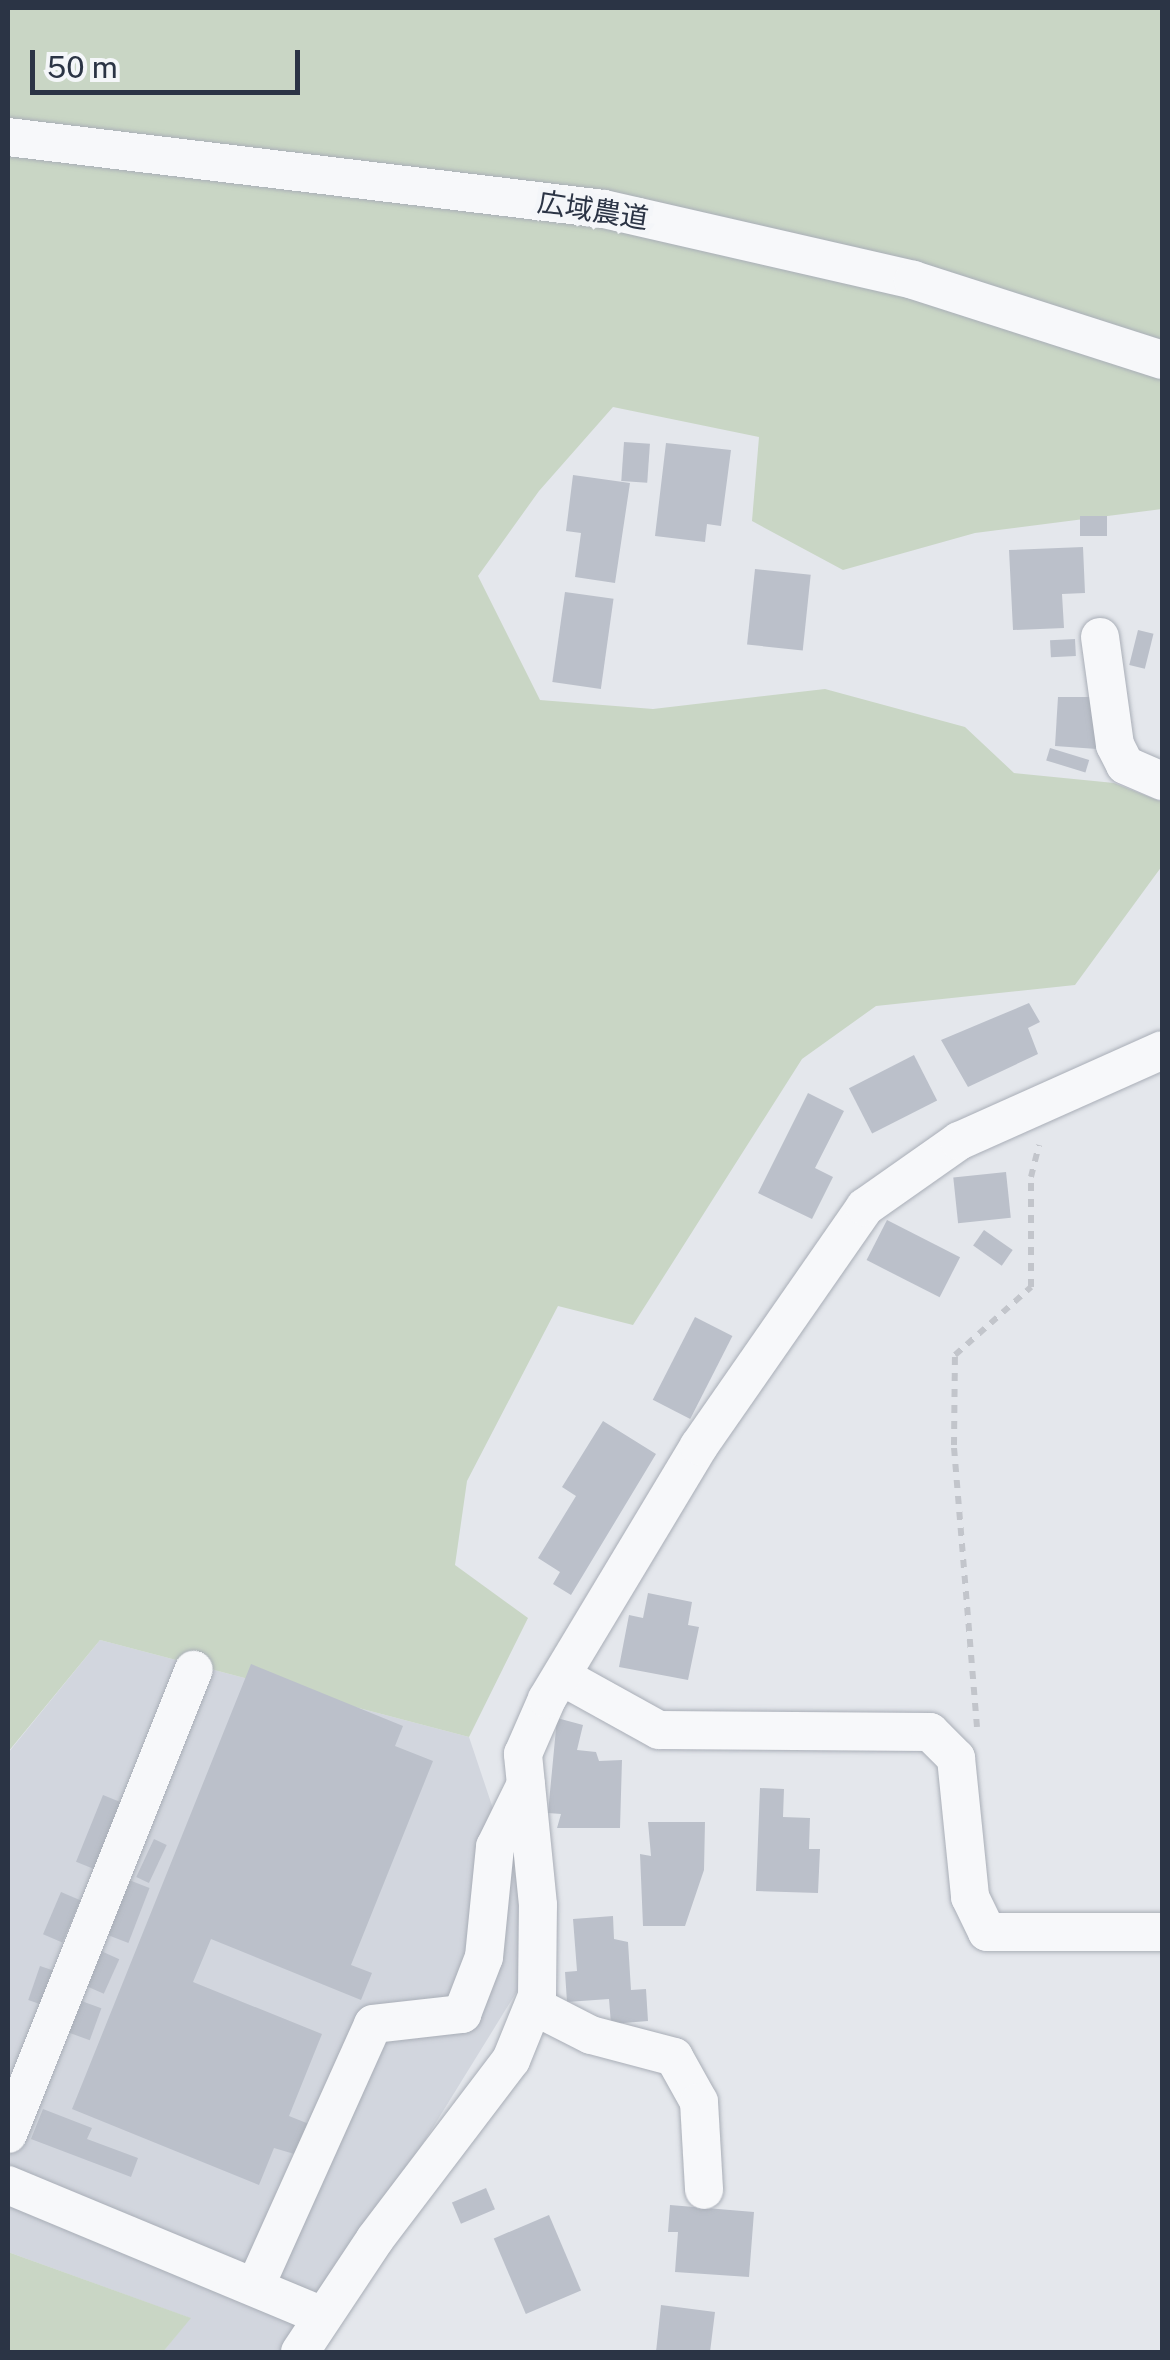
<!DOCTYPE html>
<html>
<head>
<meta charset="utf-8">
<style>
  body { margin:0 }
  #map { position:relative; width:1170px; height:2360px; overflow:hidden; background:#e4e7ec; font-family:"Public Sans","Noto Sans JP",sans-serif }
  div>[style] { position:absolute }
  .built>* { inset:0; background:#d2d6de }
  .green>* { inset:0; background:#c9d6c5 }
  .building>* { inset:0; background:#bbc0ca; transform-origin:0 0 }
  .path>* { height:6px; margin-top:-3px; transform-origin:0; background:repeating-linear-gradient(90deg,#c2c5cb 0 8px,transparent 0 16px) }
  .roads { filter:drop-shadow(0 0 2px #a9aeb7) drop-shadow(0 0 2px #a9aeb7) }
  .minor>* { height:38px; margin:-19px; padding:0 19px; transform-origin:19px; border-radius:19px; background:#f7f8fa }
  span { translate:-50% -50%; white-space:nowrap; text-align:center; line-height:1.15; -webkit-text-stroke:10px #f4f6f9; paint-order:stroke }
  .street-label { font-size:28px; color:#2b3445 }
  .frame { position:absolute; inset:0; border:10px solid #2b3445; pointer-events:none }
  .scale { position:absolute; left:30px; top:50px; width:270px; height:45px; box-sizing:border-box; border:5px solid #2b3445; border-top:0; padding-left:12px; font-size:30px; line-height:35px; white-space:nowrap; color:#2b3445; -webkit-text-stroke:8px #f4f6f9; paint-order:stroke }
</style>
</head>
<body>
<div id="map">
  <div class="built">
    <div style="clip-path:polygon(100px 1640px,469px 1737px,519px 1886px,519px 1988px,398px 2184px,279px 2352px,163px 2352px,190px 2318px,8px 2252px,8px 1753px)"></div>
  </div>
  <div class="green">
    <div style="clip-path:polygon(8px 8px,1162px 8px,1162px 509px,975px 533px,843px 570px,752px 521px,759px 437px,613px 407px,539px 491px,478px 576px,540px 700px,653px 709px,825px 689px,965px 727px,1014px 773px,1114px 783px,1162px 802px,1162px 866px,1075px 985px,876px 1006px,802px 1059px,633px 1325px,558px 1306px,467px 1481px,455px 1565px,528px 1618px,469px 1737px,100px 1640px,8px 1752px)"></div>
    <div style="clip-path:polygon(8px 2252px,191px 2318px,163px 2352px,8px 2352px)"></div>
  </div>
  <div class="building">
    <div style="left:624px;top:442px;width:26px;height:39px;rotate:4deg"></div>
    <div style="clip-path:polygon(666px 443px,731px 450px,721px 526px,707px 524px,705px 542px,655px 536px)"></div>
    <div style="clip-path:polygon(573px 475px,630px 483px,615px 583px,575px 577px,581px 533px,566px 531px)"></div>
    <div style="left:1080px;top:516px;width:27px;height:20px"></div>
    <div style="clip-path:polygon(1083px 547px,1085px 593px,1062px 594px,1064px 628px,1013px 630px,1009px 550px)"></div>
    <div style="left:755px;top:569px;width:56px;height:76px;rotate:6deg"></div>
    <div style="left:565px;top:592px;width:49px;height:91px;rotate:8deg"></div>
    <div style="left:1138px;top:630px;width:16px;height:36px;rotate:14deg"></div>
    <div style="left:1075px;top:639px;width:17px;height:25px;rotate:87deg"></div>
    <div style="clip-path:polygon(1058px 697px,1106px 697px,1097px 749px,1055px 746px)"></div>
    <div style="left:1050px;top:748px;width:41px;height:13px;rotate:17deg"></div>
    <div style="clip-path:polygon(1029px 1003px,1040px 1022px,1028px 1028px,1038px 1054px,968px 1087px,941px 1040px)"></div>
    <div style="left:914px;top:1055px;width:51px;height:73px;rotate:63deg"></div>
    <div style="clip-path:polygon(808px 1093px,844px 1111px,815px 1168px,833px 1177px,812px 1219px,758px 1193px)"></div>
    <div style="left:1006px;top:1172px;width:46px;height:53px;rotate:84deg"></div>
    <div style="left:887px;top:1220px;width:82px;height:45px;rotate:27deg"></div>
    <div style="left:984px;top:1230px;width:35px;height:19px;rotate:35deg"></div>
    <div style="left:695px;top:1317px;width:42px;height:93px;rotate:27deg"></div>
    <div style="clip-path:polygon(603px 1421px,656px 1454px,571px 1595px,553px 1584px,560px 1572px,538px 1558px,576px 1496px,562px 1487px)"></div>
    <div style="clip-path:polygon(648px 1593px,692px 1602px,688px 1625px,699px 1627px,688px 1680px,619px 1667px,629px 1615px,643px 1618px)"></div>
    <div style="clip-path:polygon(251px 1664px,403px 1726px,395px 1746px,433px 1761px,351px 1965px,372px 1973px,361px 2000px,211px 1939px,193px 1982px,322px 2034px,289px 2116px,314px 2126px,301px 2156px,274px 2148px,259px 2185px,72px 2109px)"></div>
    <div style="clip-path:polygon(557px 1718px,583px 1725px,577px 1750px,596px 1752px,599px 1761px,622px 1760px,620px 1828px,557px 1828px,561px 1814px,548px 1813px)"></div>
    <div style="clip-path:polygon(760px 1788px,784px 1789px,783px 1817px,810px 1818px,809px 1849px,820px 1849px,818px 1893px,756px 1891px)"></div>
    <div style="left:103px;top:1795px;width:24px;height:72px;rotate:22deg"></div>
    <div style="clip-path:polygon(648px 1822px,705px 1822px,704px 1870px,685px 1926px,643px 1926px,640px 1854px,651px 1856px)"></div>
    <div style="left:154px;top:1839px;width:14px;height:42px;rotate:25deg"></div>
    <div style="left:129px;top:1880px;width:22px;height:59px;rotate:21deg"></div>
    <div style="left:61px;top:1892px;width:21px;height:46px;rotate:23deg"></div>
    <div style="clip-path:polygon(613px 1916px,614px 1939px,628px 1942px,631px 1990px,646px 1989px,648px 2021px,611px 2024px,609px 1999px,567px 2002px,565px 1972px,577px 1971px,573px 1919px)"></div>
    <div style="left:101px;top:1951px;width:20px;height:38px;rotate:24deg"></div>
    <div style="left:40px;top:1966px;width:18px;height:36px;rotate:19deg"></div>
    <div style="left:76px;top:1999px;width:27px;height:34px;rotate:20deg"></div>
    <div style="clip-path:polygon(43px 2109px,92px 2128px,87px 2139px,138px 2158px,131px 2177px,31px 2139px)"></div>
    <div style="left:486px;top:2188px;width:23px;height:37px;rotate:67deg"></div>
    <div style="clip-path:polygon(670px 2205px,754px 2212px,749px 2277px,675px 2272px,678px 2232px,668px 2232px)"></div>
    <div style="left:549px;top:2215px;width:82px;height:60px;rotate:67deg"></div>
    <div style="clip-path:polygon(661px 2305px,715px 2312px,710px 2352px,656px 2352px)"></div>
  </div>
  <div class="path">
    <div style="left:977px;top:1727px;width:283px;rotate:-94.7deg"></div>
    <div style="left:954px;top:1445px;width:90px;rotate:-89.4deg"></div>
    <div style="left:955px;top:1355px;width:102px;rotate:-41.8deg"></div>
    <div style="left:1031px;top:1287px;width:110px;rotate:-90deg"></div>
    <div style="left:1031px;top:1177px;width:33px;rotate:-76deg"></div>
  </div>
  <div class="roads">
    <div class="minor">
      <div style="left:8px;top:137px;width:600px;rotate:6.89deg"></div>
      <div style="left:604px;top:209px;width:317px;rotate:12.9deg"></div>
      <div style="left:913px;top:280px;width:262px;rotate:17.8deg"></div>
      <div style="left:1100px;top:637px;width:109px;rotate:82.1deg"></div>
      <div style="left:1115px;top:745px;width:22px;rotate:63deg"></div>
      <div style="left:1125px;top:765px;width:40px;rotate:23.4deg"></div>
      <div style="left:565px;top:1678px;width:107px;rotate:29deg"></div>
      <div style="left:659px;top:1730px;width:271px;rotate:0.4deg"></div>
      <div style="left:930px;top:1732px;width:37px;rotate:45deg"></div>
      <div style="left:956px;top:1758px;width:140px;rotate:84.2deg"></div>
      <div style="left:970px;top:1897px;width:39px;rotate:64deg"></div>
      <div style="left:987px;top:1932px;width:175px"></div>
      <div style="left:534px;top:2006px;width:64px;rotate:27deg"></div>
      <div style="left:591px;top:2035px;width:86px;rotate:14.8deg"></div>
      <div style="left:674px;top:2057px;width:51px;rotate:60.9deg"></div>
      <div style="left:699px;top:2102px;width:88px;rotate:86.7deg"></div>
      <div style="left:8px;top:2134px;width:500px;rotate:-68.2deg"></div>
      <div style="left:8px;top:2185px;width:341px;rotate:22.6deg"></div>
      <div style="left:255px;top:2287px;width:288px;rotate:-65.8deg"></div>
      <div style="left:373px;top:2024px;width:90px;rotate:-6.4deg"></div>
      <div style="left:462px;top:2014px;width:61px;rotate:-68.9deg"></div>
      <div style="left:484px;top:1957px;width:111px;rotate:-84.3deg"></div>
      <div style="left:495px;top:1847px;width:70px;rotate:-63.8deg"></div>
      <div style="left:300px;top:2352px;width:136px;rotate:-56.4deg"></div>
      <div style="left:375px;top:2239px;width:225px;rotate:-52.8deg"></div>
      <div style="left:511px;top:2060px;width:69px;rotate:-67.9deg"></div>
      <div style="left:537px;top:1996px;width:91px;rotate:-89.4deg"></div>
      <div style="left:538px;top:1905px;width:152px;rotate:-95.7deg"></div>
      <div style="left:523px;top:1754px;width:60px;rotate:-66.4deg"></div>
      <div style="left:547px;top:1699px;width:295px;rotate:-59deg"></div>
      <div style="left:699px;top:1446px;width:291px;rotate:-55.2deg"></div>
      <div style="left:865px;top:1207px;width:115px;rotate:-35.1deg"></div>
      <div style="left:959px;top:1141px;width:222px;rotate:-24.1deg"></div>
    </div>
  </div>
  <div class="street-label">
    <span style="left:593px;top:210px;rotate:9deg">広域農道</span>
  </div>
  <div class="frame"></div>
  <div class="scale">50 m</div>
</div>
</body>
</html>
